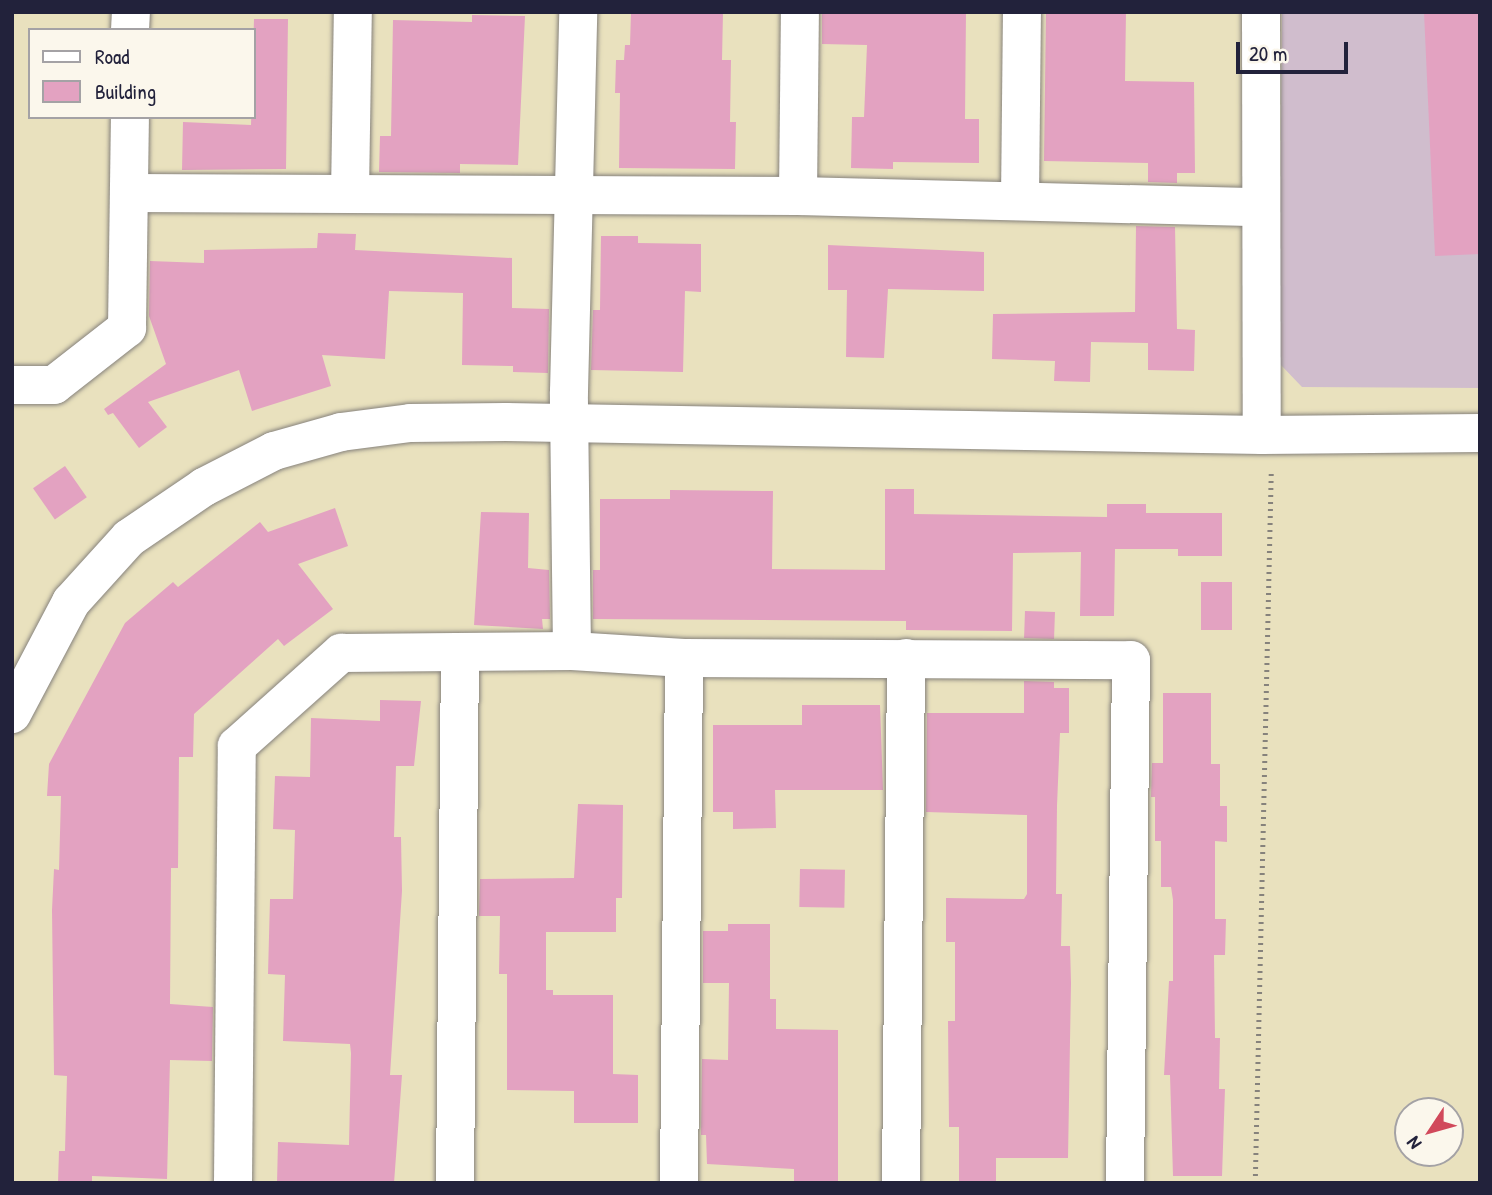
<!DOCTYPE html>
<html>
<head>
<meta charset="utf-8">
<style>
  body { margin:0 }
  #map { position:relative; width:1492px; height:1195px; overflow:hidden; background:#e9e1be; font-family:"Patrick Hand",sans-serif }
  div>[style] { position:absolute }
  .industrial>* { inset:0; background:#d0bdcd }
  .building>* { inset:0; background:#e3a2c1; transform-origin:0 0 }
  .path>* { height:4.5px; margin-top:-2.25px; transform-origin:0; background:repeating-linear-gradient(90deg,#86827c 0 2px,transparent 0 7px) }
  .roads { filter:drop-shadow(0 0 2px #86827c) drop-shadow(0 0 2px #86827c) }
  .minor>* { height:38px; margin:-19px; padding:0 19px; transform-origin:19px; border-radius:19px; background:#fff }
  span { translate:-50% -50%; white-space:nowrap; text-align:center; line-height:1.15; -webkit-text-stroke:7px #fbf7ec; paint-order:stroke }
  .frame { position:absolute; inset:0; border:14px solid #22223b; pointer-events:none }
  .legend { position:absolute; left:28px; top:28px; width:228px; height:91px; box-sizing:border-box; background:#fbf7ec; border:2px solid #a4a2a5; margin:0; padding:9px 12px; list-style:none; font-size:21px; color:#22223b }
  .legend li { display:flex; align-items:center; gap:14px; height:35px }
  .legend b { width:35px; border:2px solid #a4a2a5 }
  .north { position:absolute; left:1394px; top:1097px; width:70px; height:70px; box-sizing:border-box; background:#fbf7ec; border:2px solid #a4a2a5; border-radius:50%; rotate:234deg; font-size:19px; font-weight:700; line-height:28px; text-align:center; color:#22223b }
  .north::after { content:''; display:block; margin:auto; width:24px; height:32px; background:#d1495b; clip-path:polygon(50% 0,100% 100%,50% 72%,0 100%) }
  .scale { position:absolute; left:1236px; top:42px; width:112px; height:32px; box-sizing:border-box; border:4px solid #22223b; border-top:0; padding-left:9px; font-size:21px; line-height:24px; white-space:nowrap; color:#22223b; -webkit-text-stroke:5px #fbf7ec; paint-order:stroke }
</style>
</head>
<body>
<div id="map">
  <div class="industrial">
    <div style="clip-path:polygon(1282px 12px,1480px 12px,1480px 388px,1302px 387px,1279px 363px)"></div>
  </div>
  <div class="building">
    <div style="clip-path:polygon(631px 12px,723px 12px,722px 60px,731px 60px,730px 122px,736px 122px,735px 169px,619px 168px,620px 93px,615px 93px,616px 60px,624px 60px,625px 45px,630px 45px)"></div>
    <div style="clip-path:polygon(822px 12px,966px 12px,965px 119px,979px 119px,979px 163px,893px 162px,893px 169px,851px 168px,852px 117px,864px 117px,867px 45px,822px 44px)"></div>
    <div style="clip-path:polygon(1046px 12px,1126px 12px,1125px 81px,1194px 82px,1195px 173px,1177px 173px,1177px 183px,1148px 182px,1148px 163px,1044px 161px)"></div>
    <div style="clip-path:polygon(1424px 12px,1480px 12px,1480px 254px,1435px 256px)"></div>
    <div style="clip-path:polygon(472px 15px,525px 16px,518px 165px,460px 164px,460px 173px,379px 172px,380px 136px,391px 136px,393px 20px,472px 22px)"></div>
    <div style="clip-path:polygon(254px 19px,288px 19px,286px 169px,182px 170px,183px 122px,251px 125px)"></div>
    <div style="clip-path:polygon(1136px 226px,1175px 227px,1177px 329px,1195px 330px,1194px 371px,1148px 370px,1148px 343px,1091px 342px,1090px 382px,1054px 381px,1055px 361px,992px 359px,993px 314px,1135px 312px)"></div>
    <div style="clip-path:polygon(318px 233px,356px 234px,355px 250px,512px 258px,512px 308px,549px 309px,548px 373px,513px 372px,513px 366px,462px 365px,463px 293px,389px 291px,385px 359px,322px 355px,331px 386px,252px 411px,239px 370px,148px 402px,167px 427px,139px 448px,113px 413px,108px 415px,104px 409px,166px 364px,149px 316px,150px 261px,204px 263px,204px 250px,317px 248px)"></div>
    <div style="clip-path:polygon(601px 236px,638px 236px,638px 243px,701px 244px,701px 292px,685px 291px,683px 372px,591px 370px,593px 310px,600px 310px)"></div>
    <div style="clip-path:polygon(828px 245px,984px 252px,984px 291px,888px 289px,884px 358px,846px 357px,847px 290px,828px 290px)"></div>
    <div style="left:65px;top:466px;width:38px;height:39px;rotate:55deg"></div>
    <div style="clip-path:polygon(885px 489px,914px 489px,914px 514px,1107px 517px,1107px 504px,1146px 504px,1146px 513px,1222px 513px,1222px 556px,1178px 556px,1178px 549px,1115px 549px,1114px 616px,1080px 616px,1081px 552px,1013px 553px,1012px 631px,906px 630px,906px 621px,593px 619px,593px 570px,600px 570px,600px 499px,670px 499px,670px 490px,773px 491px,772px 569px,885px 570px)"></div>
    <div style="clip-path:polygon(335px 508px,348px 546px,298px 564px,333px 609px,284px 646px,278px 639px,194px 714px,193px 757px,179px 757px,178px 868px,171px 868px,170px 1004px,213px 1007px,212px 1061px,170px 1060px,167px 1179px,92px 1176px,92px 1183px,58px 1183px,59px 1151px,65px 1151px,67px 1076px,54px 1075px,52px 910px,54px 869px,59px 870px,61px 796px,47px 796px,49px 764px,125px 623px,173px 582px,178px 587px,260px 522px,268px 532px)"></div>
    <div style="clip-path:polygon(481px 512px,529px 513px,528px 568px,549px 570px,550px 619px,542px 619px,543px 629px,474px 625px)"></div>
    <div style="left:1201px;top:582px;width:31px;height:48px"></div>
    <div style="left:1025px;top:611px;width:30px;height:27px;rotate:2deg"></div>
    <div style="clip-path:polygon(1024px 681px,1054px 682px,1054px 688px,1069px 688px,1069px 733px,1060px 733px,1057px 806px,1056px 894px,1062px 894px,1061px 946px,1070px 946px,1071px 983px,1068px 1158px,996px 1158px,996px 1183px,959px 1183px,959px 1127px,949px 1127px,948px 1021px,955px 1021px,955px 942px,946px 942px,946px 898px,1024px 899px,1027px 894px,1027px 815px,926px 812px,927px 713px,1024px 713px)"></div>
    <div style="clip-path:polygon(1163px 693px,1211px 693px,1211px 764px,1220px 764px,1220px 806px,1227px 806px,1227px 842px,1215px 841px,1215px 919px,1226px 919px,1225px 955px,1214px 955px,1215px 1038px,1220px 1038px,1219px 1089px,1225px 1089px,1222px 1176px,1173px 1176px,1170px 1075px,1164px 1075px,1169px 981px,1173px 981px,1173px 900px,1171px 887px,1161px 887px,1161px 841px,1155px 841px,1155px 797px,1151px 797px,1152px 763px,1163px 763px)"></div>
    <div style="clip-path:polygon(380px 700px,421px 701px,414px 766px,396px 766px,394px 837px,401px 837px,402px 891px,390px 1075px,402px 1075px,394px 1183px,277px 1183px,278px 1142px,349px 1145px,351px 1053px,350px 1044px,283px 1041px,285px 975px,268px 974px,270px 899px,293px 899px,295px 830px,273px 829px,275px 776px,310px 777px,311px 718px,380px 721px)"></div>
    <div style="clip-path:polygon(802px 705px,880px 705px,883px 790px,775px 790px,776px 828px,733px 829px,733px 812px,713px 812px,713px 725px,802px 725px)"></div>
    <div style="clip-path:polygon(578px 804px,623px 805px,622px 898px,616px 898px,616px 932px,546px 932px,546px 990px,553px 990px,553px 995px,613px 995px,613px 1074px,638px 1075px,638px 1123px,574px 1123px,574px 1091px,507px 1090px,507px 974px,499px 974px,500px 916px,479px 916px,480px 879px,574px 878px)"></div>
    <div style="left:800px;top:869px;width:45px;height:38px;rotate:1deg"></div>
    <div style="clip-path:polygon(728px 924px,770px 924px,770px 999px,776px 999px,776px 1029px,838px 1030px,838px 1183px,794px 1183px,794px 1169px,707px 1164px,706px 1135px,701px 1135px,702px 1059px,728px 1060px,729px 983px,703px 983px,703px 931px,728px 931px)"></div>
  </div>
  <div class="path">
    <div style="left:1255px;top:1183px;width:710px;rotate:-88.71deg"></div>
  </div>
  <div class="roads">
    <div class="minor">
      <div style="left:1261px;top:12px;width:423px;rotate:89.9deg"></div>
      <div style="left:130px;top:30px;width:18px;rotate:-87deg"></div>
      <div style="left:129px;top:193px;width:669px;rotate:0.26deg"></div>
      <div style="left:798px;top:196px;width:462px;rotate:1.4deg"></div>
      <div style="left:350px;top:193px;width:181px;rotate:-89.1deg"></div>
      <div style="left:798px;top:196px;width:184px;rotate:-89.4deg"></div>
      <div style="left:1020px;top:199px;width:187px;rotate:-89.4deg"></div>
      <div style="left:12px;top:385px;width:42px"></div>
      <div style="left:54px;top:385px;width:93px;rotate:-38deg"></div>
      <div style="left:127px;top:328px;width:211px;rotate:-89.2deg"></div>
      <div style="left:572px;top:651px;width:259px;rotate:-90.7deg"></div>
      <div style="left:569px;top:392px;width:380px;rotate:-88.6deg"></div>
      <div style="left:12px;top:714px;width:127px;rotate:-62.2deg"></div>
      <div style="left:71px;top:602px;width:86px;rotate:-47.8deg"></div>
      <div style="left:129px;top:538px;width:91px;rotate:-34.2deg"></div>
      <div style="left:204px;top:487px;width:79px;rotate:-27.2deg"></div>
      <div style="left:274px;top:451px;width:70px;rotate:-15.8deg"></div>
      <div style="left:341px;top:432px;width:70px;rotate:-7.4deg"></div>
      <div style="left:410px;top:423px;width:96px;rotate:-0.6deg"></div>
      <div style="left:506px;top:422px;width:756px;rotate:0.99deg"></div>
      <div style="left:1262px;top:435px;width:218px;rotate:-0.5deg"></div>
      <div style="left:233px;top:1183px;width:437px;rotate:-89.5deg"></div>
      <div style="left:237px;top:746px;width:140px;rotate:-41.8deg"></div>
      <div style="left:341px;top:653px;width:231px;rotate:-0.5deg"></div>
      <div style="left:572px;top:651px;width:112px;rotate:3.6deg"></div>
      <div style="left:684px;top:658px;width:447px;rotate:0.3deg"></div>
      <div style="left:1131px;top:660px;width:523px;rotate:90.66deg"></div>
      <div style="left:455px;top:1183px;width:529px;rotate:-89.46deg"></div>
      <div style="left:679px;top:1183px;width:525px;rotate:-89.45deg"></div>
      <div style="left:901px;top:1183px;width:525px;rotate:-89.45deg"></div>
    </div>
  </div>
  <div class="frame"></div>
  <ul class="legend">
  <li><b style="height:9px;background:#fff"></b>Road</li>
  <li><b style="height:19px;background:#e3a2c1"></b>Building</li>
  </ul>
  <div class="north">N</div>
  <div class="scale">20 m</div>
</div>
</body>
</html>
